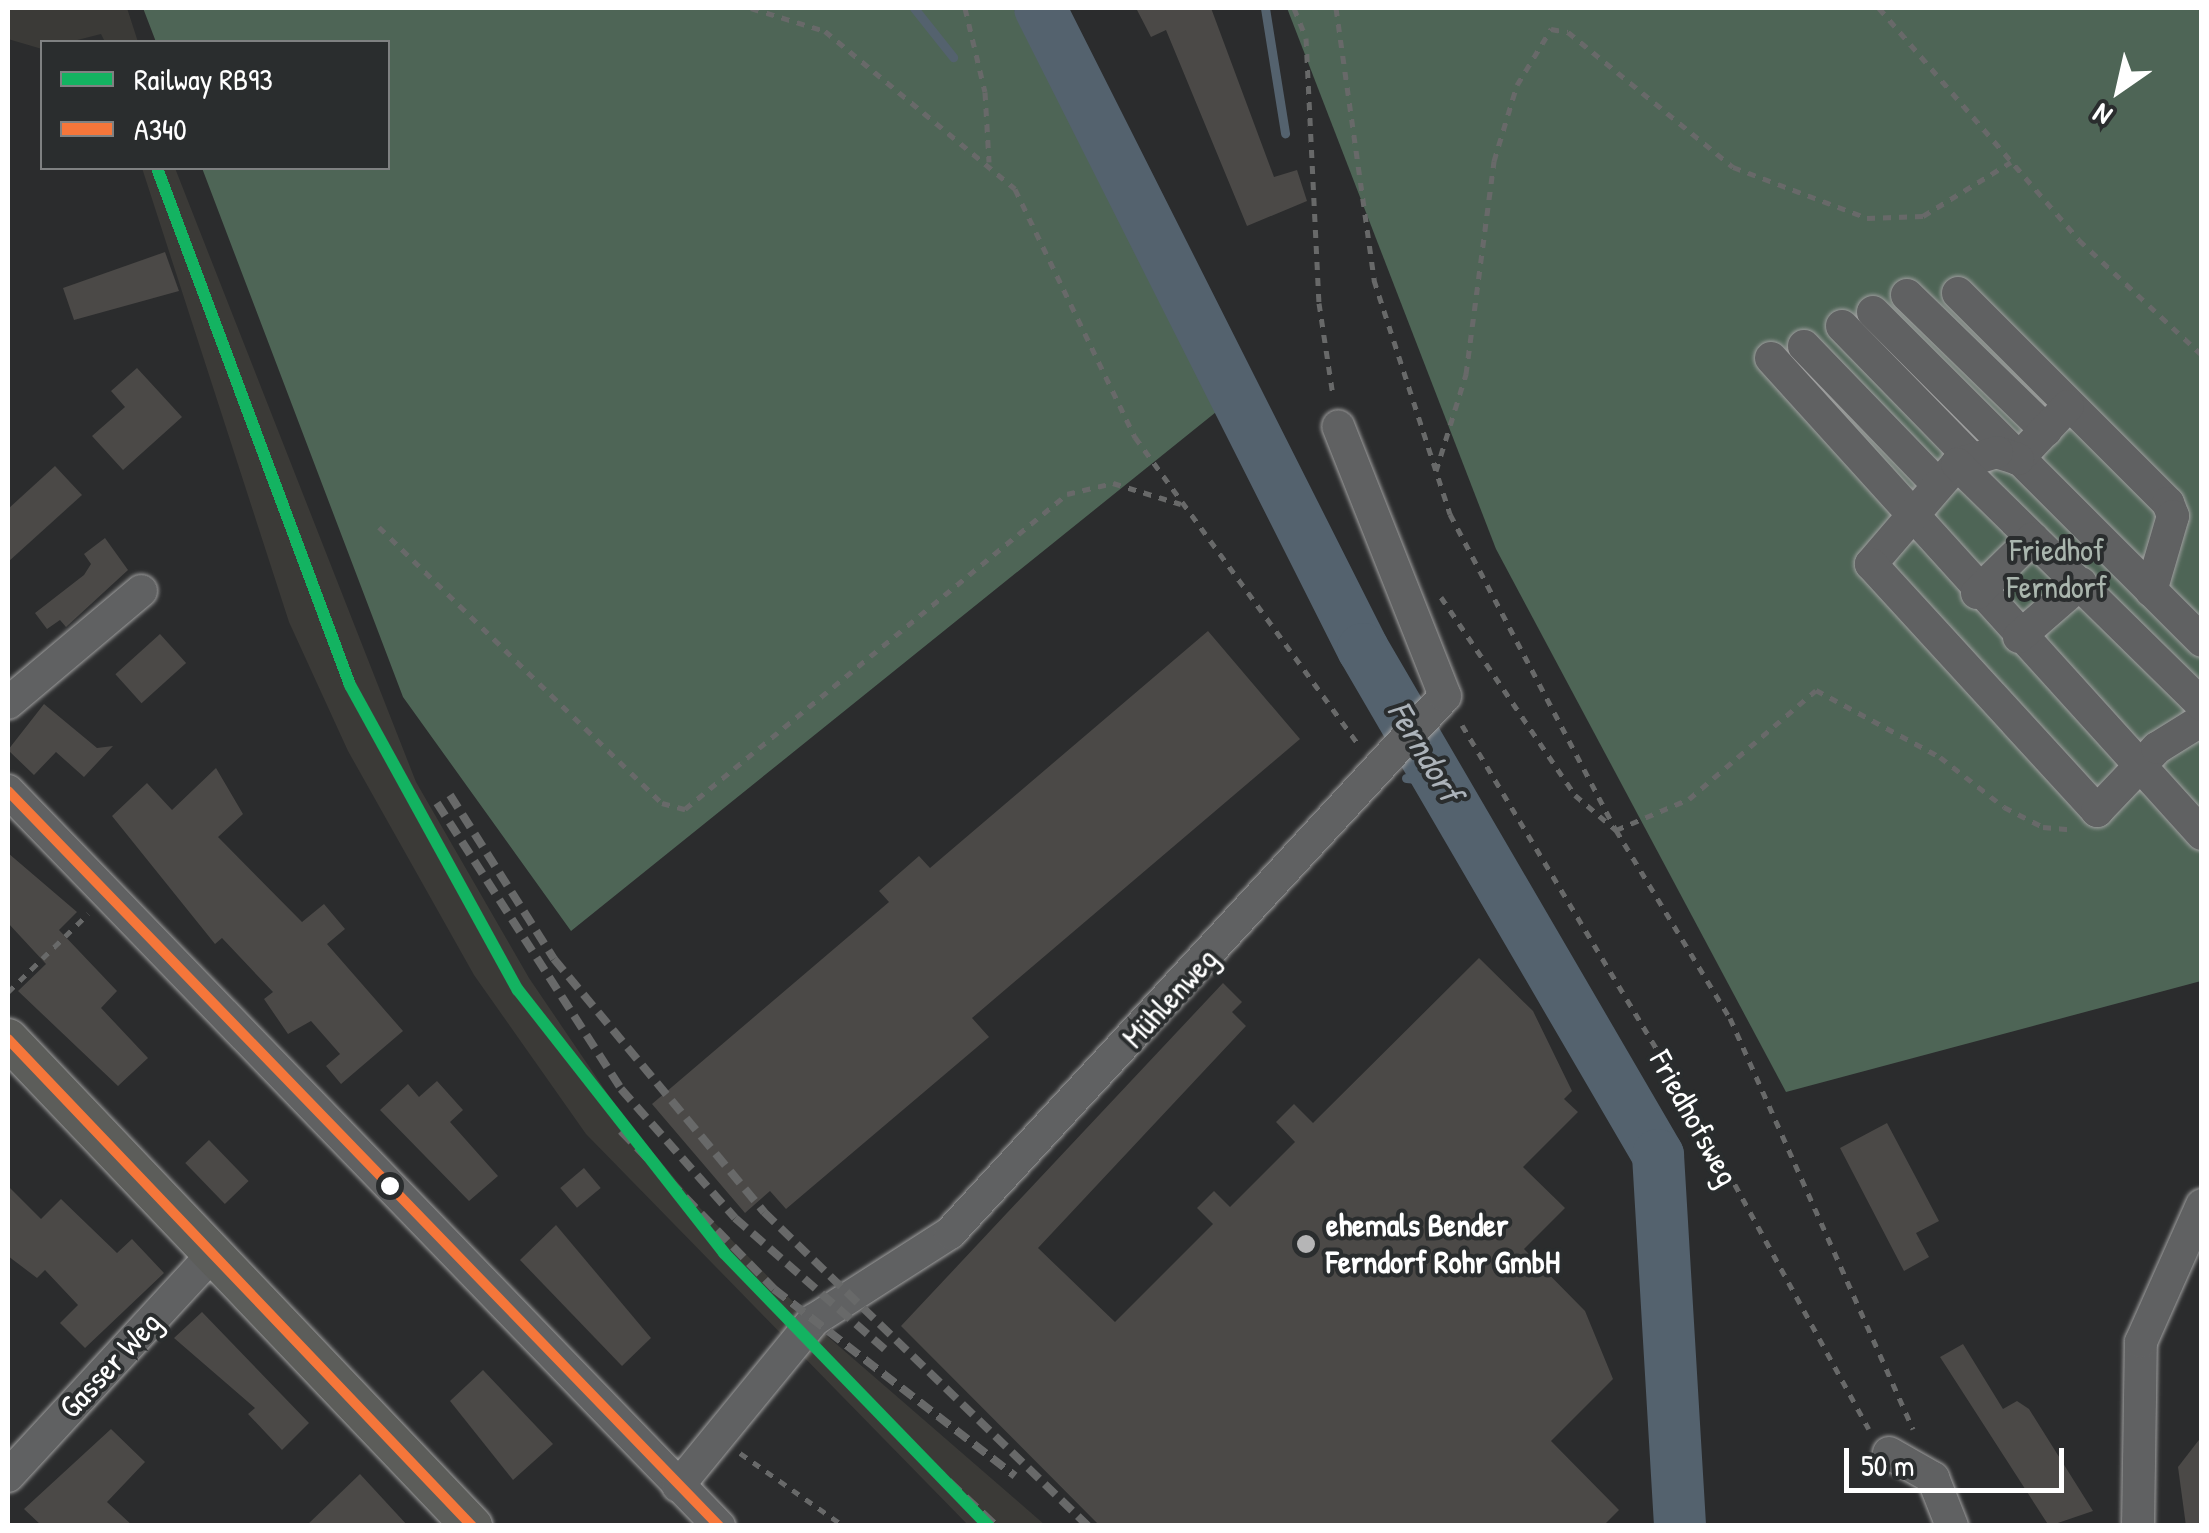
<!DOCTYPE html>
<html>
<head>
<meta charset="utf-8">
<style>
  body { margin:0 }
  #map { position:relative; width:2209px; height:1533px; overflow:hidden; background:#2b2c2d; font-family:"Patrick Hand",sans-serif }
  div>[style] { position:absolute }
  .built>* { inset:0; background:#3b3a37 }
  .green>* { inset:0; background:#4e6556 }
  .stream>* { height:9px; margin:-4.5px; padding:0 4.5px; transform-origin:4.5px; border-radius:4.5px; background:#54626e }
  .river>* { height:52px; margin:-26px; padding:0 26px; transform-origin:26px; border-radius:26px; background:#54626e }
  .building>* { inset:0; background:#4b4947; transform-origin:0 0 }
  .path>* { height:5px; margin-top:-2.5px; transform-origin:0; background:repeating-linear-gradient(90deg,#686969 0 8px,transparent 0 16px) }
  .roads { filter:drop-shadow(0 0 2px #a0a0a0) drop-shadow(0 0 2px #a0a0a0) }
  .minor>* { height:32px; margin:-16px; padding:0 16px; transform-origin:16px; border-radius:16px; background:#606162 }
  .major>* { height:40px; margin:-20px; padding:0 20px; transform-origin:20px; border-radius:20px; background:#5c5d5a }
  .rail>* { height:8px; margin-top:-4px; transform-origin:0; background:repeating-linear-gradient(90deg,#686969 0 15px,transparent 0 23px) }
  .bus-1>* { height:10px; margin:-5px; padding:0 5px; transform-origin:5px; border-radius:5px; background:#f5763a }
  .rail-1>* { height:12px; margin:-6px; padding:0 6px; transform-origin:6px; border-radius:6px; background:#13b361 }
  .dots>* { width:28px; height:28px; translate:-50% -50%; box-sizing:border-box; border:5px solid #2a2d2e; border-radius:50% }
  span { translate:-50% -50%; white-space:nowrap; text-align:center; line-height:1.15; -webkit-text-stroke:8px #2a2d2e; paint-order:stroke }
  .park-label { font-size:32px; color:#aab6ae }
  .street-label { font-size:32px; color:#fff }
  .poi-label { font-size:32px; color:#fff; font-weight:700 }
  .left { translate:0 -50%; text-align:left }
  .water-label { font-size:35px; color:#acb3ba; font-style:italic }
  .frame { position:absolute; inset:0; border:10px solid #fff; pointer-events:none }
  .legend { position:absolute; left:40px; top:40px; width:350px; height:130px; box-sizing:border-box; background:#2a2d2e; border:2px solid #7f8182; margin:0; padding:12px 18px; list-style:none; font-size:30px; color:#fff }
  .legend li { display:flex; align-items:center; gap:20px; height:50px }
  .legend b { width:50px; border:2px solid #7f8182 }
  .north { position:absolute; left:2069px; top:40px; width:100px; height:100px; -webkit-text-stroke:8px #2a2d2e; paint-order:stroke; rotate:214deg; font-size:28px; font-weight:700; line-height:40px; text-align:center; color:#fff }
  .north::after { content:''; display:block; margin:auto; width:35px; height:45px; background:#fff; clip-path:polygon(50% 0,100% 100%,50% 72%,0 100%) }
  .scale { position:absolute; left:1844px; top:1448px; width:220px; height:45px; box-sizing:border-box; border:5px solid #fff; border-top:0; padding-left:12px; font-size:30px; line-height:35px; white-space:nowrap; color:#fff; -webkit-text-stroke:8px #2a2d2e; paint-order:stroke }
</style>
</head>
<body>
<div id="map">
  <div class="built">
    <div style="clip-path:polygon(8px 8px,127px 8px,138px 42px,105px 42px,101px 34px,42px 49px,8px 39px)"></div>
    <div style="clip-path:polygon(142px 168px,175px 168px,416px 782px,529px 978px,624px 1118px,698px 1206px,826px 1335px,1045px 1525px,968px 1525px,586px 1134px,474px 975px,348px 751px,289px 622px)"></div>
  </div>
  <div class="green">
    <div style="clip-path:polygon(143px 8px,1013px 8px,1226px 404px,571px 931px,403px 697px,202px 168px,388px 168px,388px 42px,156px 42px)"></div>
    <div style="clip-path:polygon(1287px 8px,2201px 8px,2201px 981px,1786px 1092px,1496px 549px)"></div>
  </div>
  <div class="stream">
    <div style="left:914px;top:8px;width:63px;rotate:51.5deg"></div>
    <div style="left:1265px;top:8px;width:127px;rotate:80.9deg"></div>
    <div style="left:1406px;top:778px;width:37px;rotate:5deg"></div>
  </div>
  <div class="river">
    <div style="left:1040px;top:8px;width:718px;rotate:63.26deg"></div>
    <div style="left:1363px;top:649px;width:586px;rotate:59.76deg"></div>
    <div style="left:1658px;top:1155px;width:372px;rotate:86.6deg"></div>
  </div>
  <div class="building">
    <div style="clip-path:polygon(1136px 8px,1211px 8px,1274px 177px,1297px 170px,1307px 201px,1247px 226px,1166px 30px,1151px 37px)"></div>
    <div style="clip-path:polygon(165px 252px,179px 291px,74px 320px,63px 288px)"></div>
    <div style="clip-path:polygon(137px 368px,182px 417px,123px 470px,92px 436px,125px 407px,111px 391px)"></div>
    <div style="clip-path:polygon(55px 466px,82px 495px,8px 562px,8px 509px)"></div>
    <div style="clip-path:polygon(105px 538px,128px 570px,66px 627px,60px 620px,47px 629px,35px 613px,84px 575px,91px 564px,84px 554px)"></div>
    <div style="clip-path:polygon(1208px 631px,1300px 739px,972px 1018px,989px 1037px,786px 1209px,770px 1191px,745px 1213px,652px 1104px,889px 902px,879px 891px,919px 856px,930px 868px)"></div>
    <div style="left:160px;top:634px;width:39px;height:60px;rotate:48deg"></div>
    <div style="clip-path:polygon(44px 704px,97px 748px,113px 746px,84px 777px,56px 752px,34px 775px,8px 750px)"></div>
    <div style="clip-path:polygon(216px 768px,243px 814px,218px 837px,302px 922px,324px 904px,345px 929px,327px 944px,403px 1031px,341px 1084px,326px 1066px,340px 1054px,311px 1021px,288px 1034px,264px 999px,273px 992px,222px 938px,215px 944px,112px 816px,147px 783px,172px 810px)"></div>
    <div style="clip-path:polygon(8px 853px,77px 912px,59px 930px,117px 991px,101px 1008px,148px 1058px,118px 1086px,18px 991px,46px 964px,8px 923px)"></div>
    <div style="clip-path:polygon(1479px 958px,1533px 1011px,1572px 1091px,1564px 1099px,1578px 1112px,1523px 1167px,1565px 1208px,1524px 1249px,1585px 1311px,1613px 1379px,1551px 1441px,1619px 1510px,1603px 1526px,1100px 1526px,901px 1326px,1223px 983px,1242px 1002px,1232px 1012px,1246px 1026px,1038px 1248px,1115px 1322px,1213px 1224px,1197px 1208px,1214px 1191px,1230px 1207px,1295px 1142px,1276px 1122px,1294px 1104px,1313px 1123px)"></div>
    <div style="clip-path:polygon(437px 1081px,463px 1110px,450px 1122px,498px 1176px,469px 1201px,380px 1110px,408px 1084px,419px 1097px)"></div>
    <div style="clip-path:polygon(1887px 1123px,1939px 1221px,1916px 1233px,1929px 1257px,1904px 1271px,1840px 1148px)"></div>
    <div style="left:209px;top:1140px;width:57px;height:33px;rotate:46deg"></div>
    <div style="left:584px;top:1168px;width:26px;height:31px;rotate:50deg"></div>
    <div style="clip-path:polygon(8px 1186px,41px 1219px,61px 1199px,117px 1253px,132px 1239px,164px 1273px,85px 1348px,60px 1323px,78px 1305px,45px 1270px,37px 1278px,8px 1256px)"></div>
    <div style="clip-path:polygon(556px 1225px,651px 1338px,622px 1366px,520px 1260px)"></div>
    <div style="clip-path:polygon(202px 1312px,309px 1423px,282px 1450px,248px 1414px,255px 1408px,174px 1338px)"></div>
    <div style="clip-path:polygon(1963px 1344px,2003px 1409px,2017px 1401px,2029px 1409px,2093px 1511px,2049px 1526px,1940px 1357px)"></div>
    <div style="clip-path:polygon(483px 1370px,553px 1444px,513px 1480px,450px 1401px)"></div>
    <div style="clip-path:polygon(111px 1429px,145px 1462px,107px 1502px,133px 1526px,42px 1526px,24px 1509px)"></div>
    <div style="clip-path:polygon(2202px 1436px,2202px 1526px,2186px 1526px,2178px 1467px)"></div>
    <div style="clip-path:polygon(360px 1474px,408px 1526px,306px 1526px)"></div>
  </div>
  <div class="path">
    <div style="left:751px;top:8px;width:77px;rotate:17.3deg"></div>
    <div style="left:825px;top:31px;width:247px;rotate:39.7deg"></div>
    <div style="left:1015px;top:189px;width:276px;rotate:64.2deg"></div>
    <div style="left:1135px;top:437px;width:383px;rotate:54deg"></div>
    <div style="left:965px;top:8px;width:86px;rotate:76.6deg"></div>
    <div style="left:985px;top:92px;width:70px;rotate:86.7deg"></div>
    <div style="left:1294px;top:8px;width:32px;rotate:68deg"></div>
    <div style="left:1306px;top:38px;width:265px;rotate:87.2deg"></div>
    <div style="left:1319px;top:303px;width:94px;rotate:81.4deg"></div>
    <div style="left:1336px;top:8px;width:275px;rotate:82deg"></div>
    <div style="left:1374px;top:280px;width:246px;rotate:72deg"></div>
    <div style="left:1450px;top:514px;width:357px;rotate:62.3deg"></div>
    <div style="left:1616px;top:830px;width:220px;rotate:58.8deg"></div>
    <div style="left:1730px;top:1018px;width:450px;rotate:66deg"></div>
    <div style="left:1879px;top:8px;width:306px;rotate:49.2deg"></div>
    <div style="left:2079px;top:240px;width:168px;rotate:43.1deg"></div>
    <div style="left:1436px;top:471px;width:102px;rotate:-72.8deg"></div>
    <div style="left:1466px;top:374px;width:215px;rotate:-82.5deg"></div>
    <div style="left:1494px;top:161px;width:79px;rotate:-73.2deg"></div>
    <div style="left:1517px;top:85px;width:66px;rotate:-58.7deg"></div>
    <div style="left:1551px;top:29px;width:17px;rotate:10deg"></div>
    <div style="left:1568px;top:32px;width:213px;rotate:39.3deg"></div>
    <div style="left:1733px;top:167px;width:143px;rotate:20.8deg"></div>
    <div style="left:1867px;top:218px;width:56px;rotate:-2deg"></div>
    <div style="left:1923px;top:216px;width:103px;rotate:-31.5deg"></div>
    <div style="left:379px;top:527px;width:395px;rotate:44.3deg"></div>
    <div style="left:662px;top:803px;width:24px;rotate:15deg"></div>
    <div style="left:685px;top:809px;width:495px;rotate:-39.5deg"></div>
    <div style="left:1067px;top:494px;width:47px;rotate:-13.4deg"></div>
    <div style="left:1113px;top:483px;width:71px;rotate:17.2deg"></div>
    <div style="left:1441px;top:597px;width:239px;rotate:55.9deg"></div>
    <div style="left:1575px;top:795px;width:54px;rotate:40.5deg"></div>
    <div style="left:1616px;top:830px;width:79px;rotate:-23deg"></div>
    <div style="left:1689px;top:799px;width:167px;rotate:-40.6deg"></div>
    <div style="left:1816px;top:690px;width:141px;rotate:28.4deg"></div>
    <div style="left:1940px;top:757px;width:81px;rotate:38deg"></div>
    <div style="left:2004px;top:807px;width:44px;rotate:27.1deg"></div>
    <div style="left:2043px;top:827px;width:32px;rotate:5deg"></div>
    <div style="left:1462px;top:725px;width:470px;rotate:59deg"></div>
    <div style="left:1704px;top:1128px;width:343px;rotate:61.3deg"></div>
    <div style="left:8px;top:992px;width:112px;rotate:-44.3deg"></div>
    <div style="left:740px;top:1453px;width:127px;rotate:35.1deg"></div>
  </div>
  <div class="roads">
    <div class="minor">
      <div style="left:1958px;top:293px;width:297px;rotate:45deg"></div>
      <div style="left:2168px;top:503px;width:14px;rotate:69deg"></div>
      <div style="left:2173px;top:516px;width:78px;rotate:106.3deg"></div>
      <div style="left:1907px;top:295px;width:194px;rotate:44.2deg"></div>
      <div style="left:1873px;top:312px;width:465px;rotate:45deg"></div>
      <div style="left:1842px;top:326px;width:182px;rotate:45.7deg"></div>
      <div style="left:1804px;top:346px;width:193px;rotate:46deg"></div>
      <div style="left:1771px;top:358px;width:642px;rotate:47.84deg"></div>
      <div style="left:2068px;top:406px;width:73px;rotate:133.3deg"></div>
      <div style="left:2018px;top:459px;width:22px;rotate:-162deg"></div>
      <div style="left:1997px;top:452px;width:42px;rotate:163.3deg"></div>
      <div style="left:1957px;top:464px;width:132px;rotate:130.7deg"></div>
      <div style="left:1871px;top:564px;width:335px;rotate:47.5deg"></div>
      <div style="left:2097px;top:811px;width:87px;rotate:-46.4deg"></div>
      <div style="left:2157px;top:748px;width:53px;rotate:-31.9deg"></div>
      <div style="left:1957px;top:464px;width:344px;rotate:44.5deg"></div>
      <div style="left:1977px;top:593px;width:78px;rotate:-44.5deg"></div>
      <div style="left:2019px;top:637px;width:82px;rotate:-41.1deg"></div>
      <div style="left:8px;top:703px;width:174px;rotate:-40.1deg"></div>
      <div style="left:8px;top:791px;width:1023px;rotate:45.95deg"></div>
      <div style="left:1889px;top:1453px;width:51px;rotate:29.6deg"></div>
      <div style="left:1933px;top:1478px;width:52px;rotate:68.4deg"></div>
      <div style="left:8px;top:1476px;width:302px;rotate:-47.3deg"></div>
      <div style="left:678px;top:1486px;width:215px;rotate:-50.7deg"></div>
      <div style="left:814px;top:1320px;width:161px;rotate:-32.6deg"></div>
      <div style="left:950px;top:1233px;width:730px;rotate:-47.33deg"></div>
      <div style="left:1445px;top:696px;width:290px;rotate:-111.6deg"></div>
      <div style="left:2138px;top:1526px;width:184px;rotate:-89.1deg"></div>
      <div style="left:2141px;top:1342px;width:150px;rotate:-66deg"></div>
    </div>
    <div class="major">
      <div style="left:8px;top:1039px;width:673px;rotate:46.39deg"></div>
    </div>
  </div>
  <div class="rail">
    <div style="left:450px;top:795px;width:194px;rotate:57.6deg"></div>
    <div style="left:554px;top:959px;width:329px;rotate:50.3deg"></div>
    <div style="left:764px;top:1212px;width:451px;rotate:44.1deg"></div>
    <div style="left:437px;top:803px;width:340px;rotate:57.2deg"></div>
    <div style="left:621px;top:1089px;width:172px;rotate:48.5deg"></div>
    <div style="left:735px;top:1218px;width:201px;rotate:41.2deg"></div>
    <div style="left:621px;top:1131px;width:220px;rotate:45.9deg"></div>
    <div style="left:774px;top:1289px;width:305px;rotate:37.8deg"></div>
    <div style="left:915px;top:1450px;width:111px;rotate:43.2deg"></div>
  </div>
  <div class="bus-1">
    <div style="left:8px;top:791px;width:1023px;rotate:45.95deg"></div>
    <div style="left:8px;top:1039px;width:673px;rotate:46.39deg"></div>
  </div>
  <div class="rail-1">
    <div style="left:157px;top:168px;width:552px;rotate:69.53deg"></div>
    <div style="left:350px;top:685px;width:348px;rotate:61.2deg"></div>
    <div style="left:518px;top:990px;width:334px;rotate:51.9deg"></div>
    <div style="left:724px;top:1253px;width:380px;rotate:45.9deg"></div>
  </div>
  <div class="dots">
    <div style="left:390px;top:1186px;background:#fff"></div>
    <div style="left:1306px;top:1244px;background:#b5b5b6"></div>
  </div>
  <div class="park-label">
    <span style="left:2057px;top:569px">Friedhof<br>Ferndorf</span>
  </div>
  <div class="street-label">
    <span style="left:1170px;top:998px;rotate:-47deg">Mühlenweg</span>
    <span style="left:1694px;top:1118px;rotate:61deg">Friedhofsweg</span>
    <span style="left:110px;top:1365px;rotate:-47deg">Gasser Weg</span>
  </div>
  <div class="poi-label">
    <span class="left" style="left:1326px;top:1244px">ehemals Bender<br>Ferndorf Rohr GmbH</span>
  </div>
  <div class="water-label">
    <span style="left:1425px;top:751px;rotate:59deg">Ferndorf</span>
  </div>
  <div class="frame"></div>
  <ul class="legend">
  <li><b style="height:12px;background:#13b361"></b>Railway RB93</li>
  <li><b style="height:12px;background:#f5763a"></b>A340</li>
  </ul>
  <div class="north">N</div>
  <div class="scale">50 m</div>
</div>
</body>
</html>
